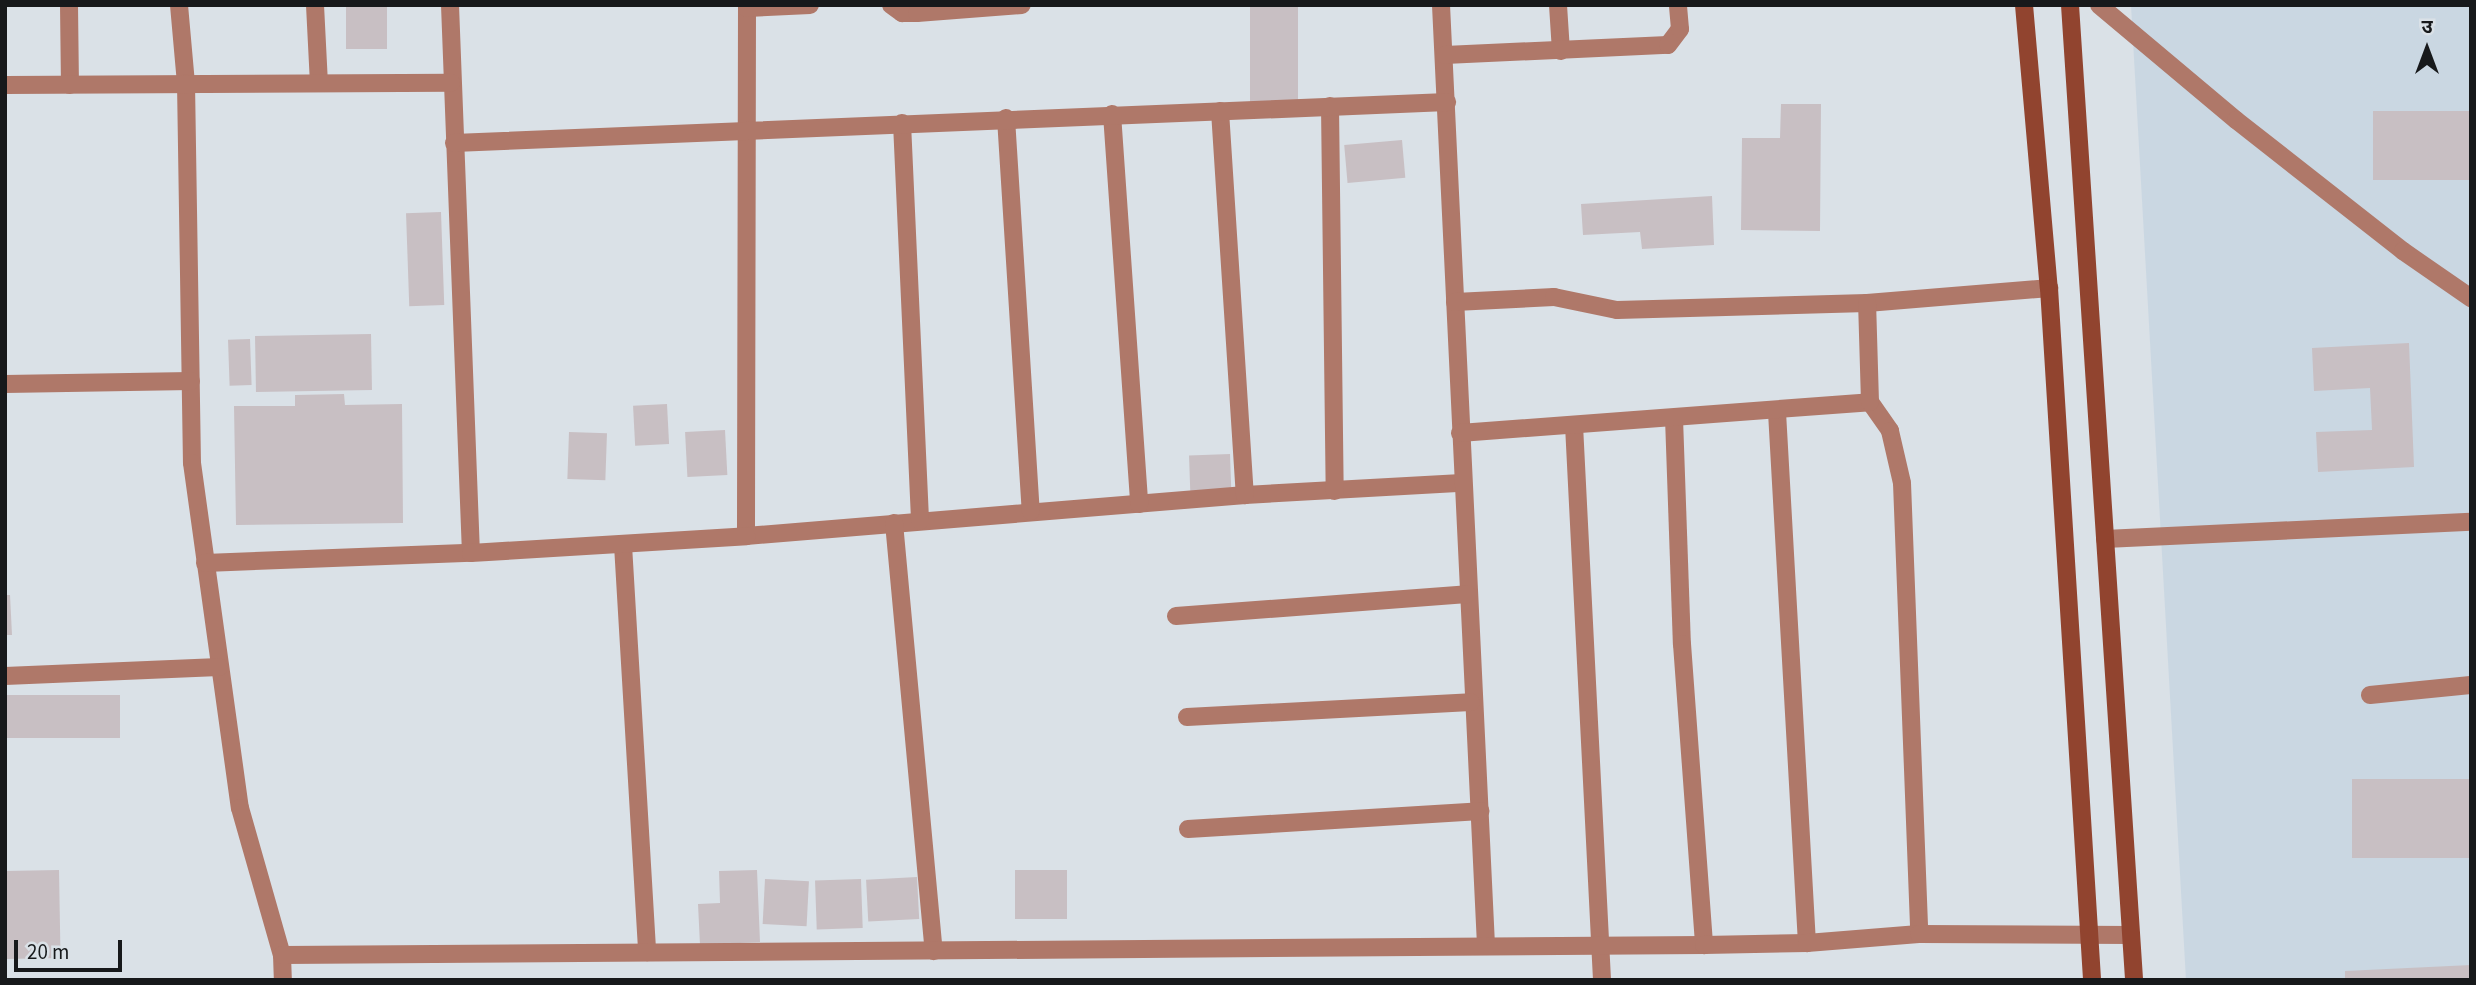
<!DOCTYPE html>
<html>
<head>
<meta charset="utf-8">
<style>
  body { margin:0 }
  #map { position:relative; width:2476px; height:985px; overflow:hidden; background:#dae1e7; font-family:"Source Sans 3","Noto Sans Devanagari",sans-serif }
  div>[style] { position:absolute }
  .built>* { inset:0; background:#cad7e2 }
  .building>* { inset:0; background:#c8bfc3; transform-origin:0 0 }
  .lane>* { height:18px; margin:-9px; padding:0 9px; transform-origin:9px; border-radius:9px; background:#af7869 }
  .street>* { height:18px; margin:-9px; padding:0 9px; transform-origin:9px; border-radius:9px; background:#af7869 }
  .secondary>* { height:18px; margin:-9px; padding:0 9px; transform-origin:9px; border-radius:9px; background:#91442f }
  span { translate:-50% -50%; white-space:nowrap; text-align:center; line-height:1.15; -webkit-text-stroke:6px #dae1e7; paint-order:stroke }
  .frame { position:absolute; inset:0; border:7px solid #17191b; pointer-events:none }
  .north { position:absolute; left:2392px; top:14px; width:70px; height:70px; -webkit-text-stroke:5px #dae1e7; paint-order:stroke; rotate:0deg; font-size:19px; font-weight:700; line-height:28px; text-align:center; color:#17191b }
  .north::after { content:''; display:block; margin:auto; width:24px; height:32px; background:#17191b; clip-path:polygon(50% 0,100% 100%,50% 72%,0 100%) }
  .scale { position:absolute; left:14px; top:940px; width:108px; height:32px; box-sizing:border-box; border:4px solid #17191b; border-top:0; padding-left:9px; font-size:21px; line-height:24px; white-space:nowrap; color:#17191b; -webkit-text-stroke:5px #dae1e7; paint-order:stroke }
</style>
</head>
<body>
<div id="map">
  <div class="built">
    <div style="clip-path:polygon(2131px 5px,2471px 5px,2471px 980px,2186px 980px)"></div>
  </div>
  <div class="building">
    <div style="left:346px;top:5px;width:41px;height:44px"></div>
    <div style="left:1250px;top:5px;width:48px;height:99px"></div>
    <div style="clip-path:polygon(1781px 104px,1821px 104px,1820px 231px,1741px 230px,1742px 138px,1780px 138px)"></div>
    <div style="left:2471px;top:111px;width:69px;height:98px;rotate:90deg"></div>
    <div style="left:1402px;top:140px;width:38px;height:58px;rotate:85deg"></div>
    <div style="clip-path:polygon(1712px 196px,1714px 245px,1642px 249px,1640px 232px,1583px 235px,1581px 204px)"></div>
    <div style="left:441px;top:212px;width:93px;height:35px;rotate:88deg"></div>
    <div style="left:371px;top:334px;width:56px;height:116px;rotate:89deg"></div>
    <div style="left:250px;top:339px;width:46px;height:22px;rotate:88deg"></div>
    <div style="clip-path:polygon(2409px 343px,2414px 467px,2318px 472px,2316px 432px,2372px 430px,2370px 388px,2314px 391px,2312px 348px)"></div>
    <div style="clip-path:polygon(344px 394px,345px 405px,402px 404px,403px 523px,236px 525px,234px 406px,295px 406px,295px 395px)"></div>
    <div style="left:667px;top:404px;width:40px;height:34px;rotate:87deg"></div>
    <div style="left:725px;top:430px;width:45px;height:40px;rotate:87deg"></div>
    <div style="left:569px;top:432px;width:38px;height:47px;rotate:2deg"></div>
    <div style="left:1230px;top:454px;width:36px;height:41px;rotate:88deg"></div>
    <div style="clip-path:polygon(5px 595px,10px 595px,12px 635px,5px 635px)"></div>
    <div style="left:120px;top:695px;width:43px;height:115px;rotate:90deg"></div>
    <div style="left:2471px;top:779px;width:79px;height:119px;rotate:90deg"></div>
    <div style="left:59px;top:870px;width:88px;height:54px;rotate:89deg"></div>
    <div style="clip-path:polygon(757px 870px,760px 942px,700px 945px,698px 904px,720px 903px,719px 871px)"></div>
    <div style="left:1015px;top:870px;width:52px;height:49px"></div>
    <div style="left:917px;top:877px;width:42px;height:51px;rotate:87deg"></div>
    <div style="left:765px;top:879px;width:44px;height:45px;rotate:3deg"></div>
    <div style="left:861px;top:879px;width:49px;height:46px;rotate:88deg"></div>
    <div style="clip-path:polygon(2471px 965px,2471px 980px,2345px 980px,2345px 971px)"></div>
  </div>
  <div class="lane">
    <div style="left:2099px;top:5px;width:179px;rotate:40deg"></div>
    <div style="left:2236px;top:120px;width:212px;rotate:38.1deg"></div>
    <div style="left:2403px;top:251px;width:83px;rotate:34.7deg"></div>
    <div style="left:2370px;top:695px;width:101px;rotate:-5.7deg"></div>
  </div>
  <div class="street">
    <div style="left:69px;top:5px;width:80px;rotate:89.3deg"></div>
    <div style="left:179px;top:5px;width:78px;rotate:84.9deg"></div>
    <div style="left:186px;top:83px;width:380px;rotate:89.1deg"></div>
    <div style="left:192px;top:463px;width:348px;rotate:82.1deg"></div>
    <div style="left:240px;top:808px;width:153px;rotate:74.1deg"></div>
    <div style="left:282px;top:955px;width:25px;rotate:88deg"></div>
    <div style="left:315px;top:5px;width:78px;rotate:87.1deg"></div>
    <div style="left:450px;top:5px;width:548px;rotate:87.81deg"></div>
    <div style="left:747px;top:5px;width:531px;rotate:90.11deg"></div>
    <div style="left:746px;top:536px;width:501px;rotate:-4.7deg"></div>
    <div style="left:1245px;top:495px;width:217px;rotate:-3.2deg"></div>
    <div style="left:891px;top:5px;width:14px;rotate:36deg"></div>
    <div style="left:902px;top:13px;width:15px"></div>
    <div style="left:917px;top:13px;width:105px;rotate:-4.4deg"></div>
    <div style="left:1441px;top:5px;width:942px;rotate:87.26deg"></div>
    <div style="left:1558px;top:5px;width:46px;rotate:86.3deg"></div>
    <div style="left:747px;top:8px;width:63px;rotate:-2.7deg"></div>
    <div style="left:1445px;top:55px;width:223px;rotate:-2.6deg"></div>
    <div style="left:1668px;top:45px;width:20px;rotate:-53deg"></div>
    <div style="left:1680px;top:29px;width:24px;rotate:-95deg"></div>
    <div style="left:5px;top:85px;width:446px;rotate:-0.3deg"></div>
    <div style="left:1330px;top:106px;width:385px;rotate:89.3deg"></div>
    <div style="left:1220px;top:111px;width:385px;rotate:86.3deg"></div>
    <div style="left:1112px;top:114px;width:391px;rotate:86deg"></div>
    <div style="left:1006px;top:118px;width:394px;rotate:86.4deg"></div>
    <div style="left:902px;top:123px;width:398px;rotate:87.4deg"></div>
    <div style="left:454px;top:143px;width:994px;rotate:-2.36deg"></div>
    <div style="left:1455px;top:302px;width:99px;rotate:-2.9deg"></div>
    <div style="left:1554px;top:297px;width:64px;rotate:11.7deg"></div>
    <div style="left:1617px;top:310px;width:250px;rotate:-1.6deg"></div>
    <div style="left:1867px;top:303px;width:183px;rotate:-4.7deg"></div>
    <div style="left:5px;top:384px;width:186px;rotate:-0.9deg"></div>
    <div style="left:1870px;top:402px;width:35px;rotate:55deg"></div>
    <div style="left:1890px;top:431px;width:53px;rotate:77deg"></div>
    <div style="left:1902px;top:483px;width:451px;rotate:87.8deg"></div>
    <div style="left:1777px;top:412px;width:532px;rotate:86.77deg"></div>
    <div style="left:1674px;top:418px;width:226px;rotate:88deg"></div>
    <div style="left:1682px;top:644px;width:302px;rotate:85.8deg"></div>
    <div style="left:1574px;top:425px;width:556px;rotate:87.11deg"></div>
    <div style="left:1460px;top:433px;width:411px;rotate:-4.3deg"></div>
    <div style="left:1870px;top:402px;width:99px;rotate:-91.7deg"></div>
    <div style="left:894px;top:523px;width:430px;rotate:84.7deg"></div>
    <div style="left:2105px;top:539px;width:366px;rotate:-2.7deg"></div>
    <div style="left:623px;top:545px;width:408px;rotate:86.6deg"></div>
    <div style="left:205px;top:563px;width:266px;rotate:-2.2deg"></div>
    <div style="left:471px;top:553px;width:276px;rotate:-3.5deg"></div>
    <div style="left:1176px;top:616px;width:292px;rotate:-4.3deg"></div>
    <div style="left:5px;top:676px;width:214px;rotate:-2.4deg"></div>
    <div style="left:1187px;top:717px;width:284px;rotate:-3deg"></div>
    <div style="left:1188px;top:829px;width:293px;rotate:-3.5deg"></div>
    <div style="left:282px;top:955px;width:1422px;rotate:-0.4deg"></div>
    <div style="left:1704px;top:945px;width:103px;rotate:-1.1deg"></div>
    <div style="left:1807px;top:943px;width:112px;rotate:-4.6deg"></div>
    <div style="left:1919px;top:934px;width:212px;rotate:0.3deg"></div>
  </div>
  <div class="secondary">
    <div style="left:2024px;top:5px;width:284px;rotate:85deg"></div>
    <div style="left:2049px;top:288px;width:693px;rotate:86.44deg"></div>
    <div style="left:2070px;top:5px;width:977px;rotate:86.24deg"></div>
  </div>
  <div class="frame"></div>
  <div class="north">उ</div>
  <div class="scale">20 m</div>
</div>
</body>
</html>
